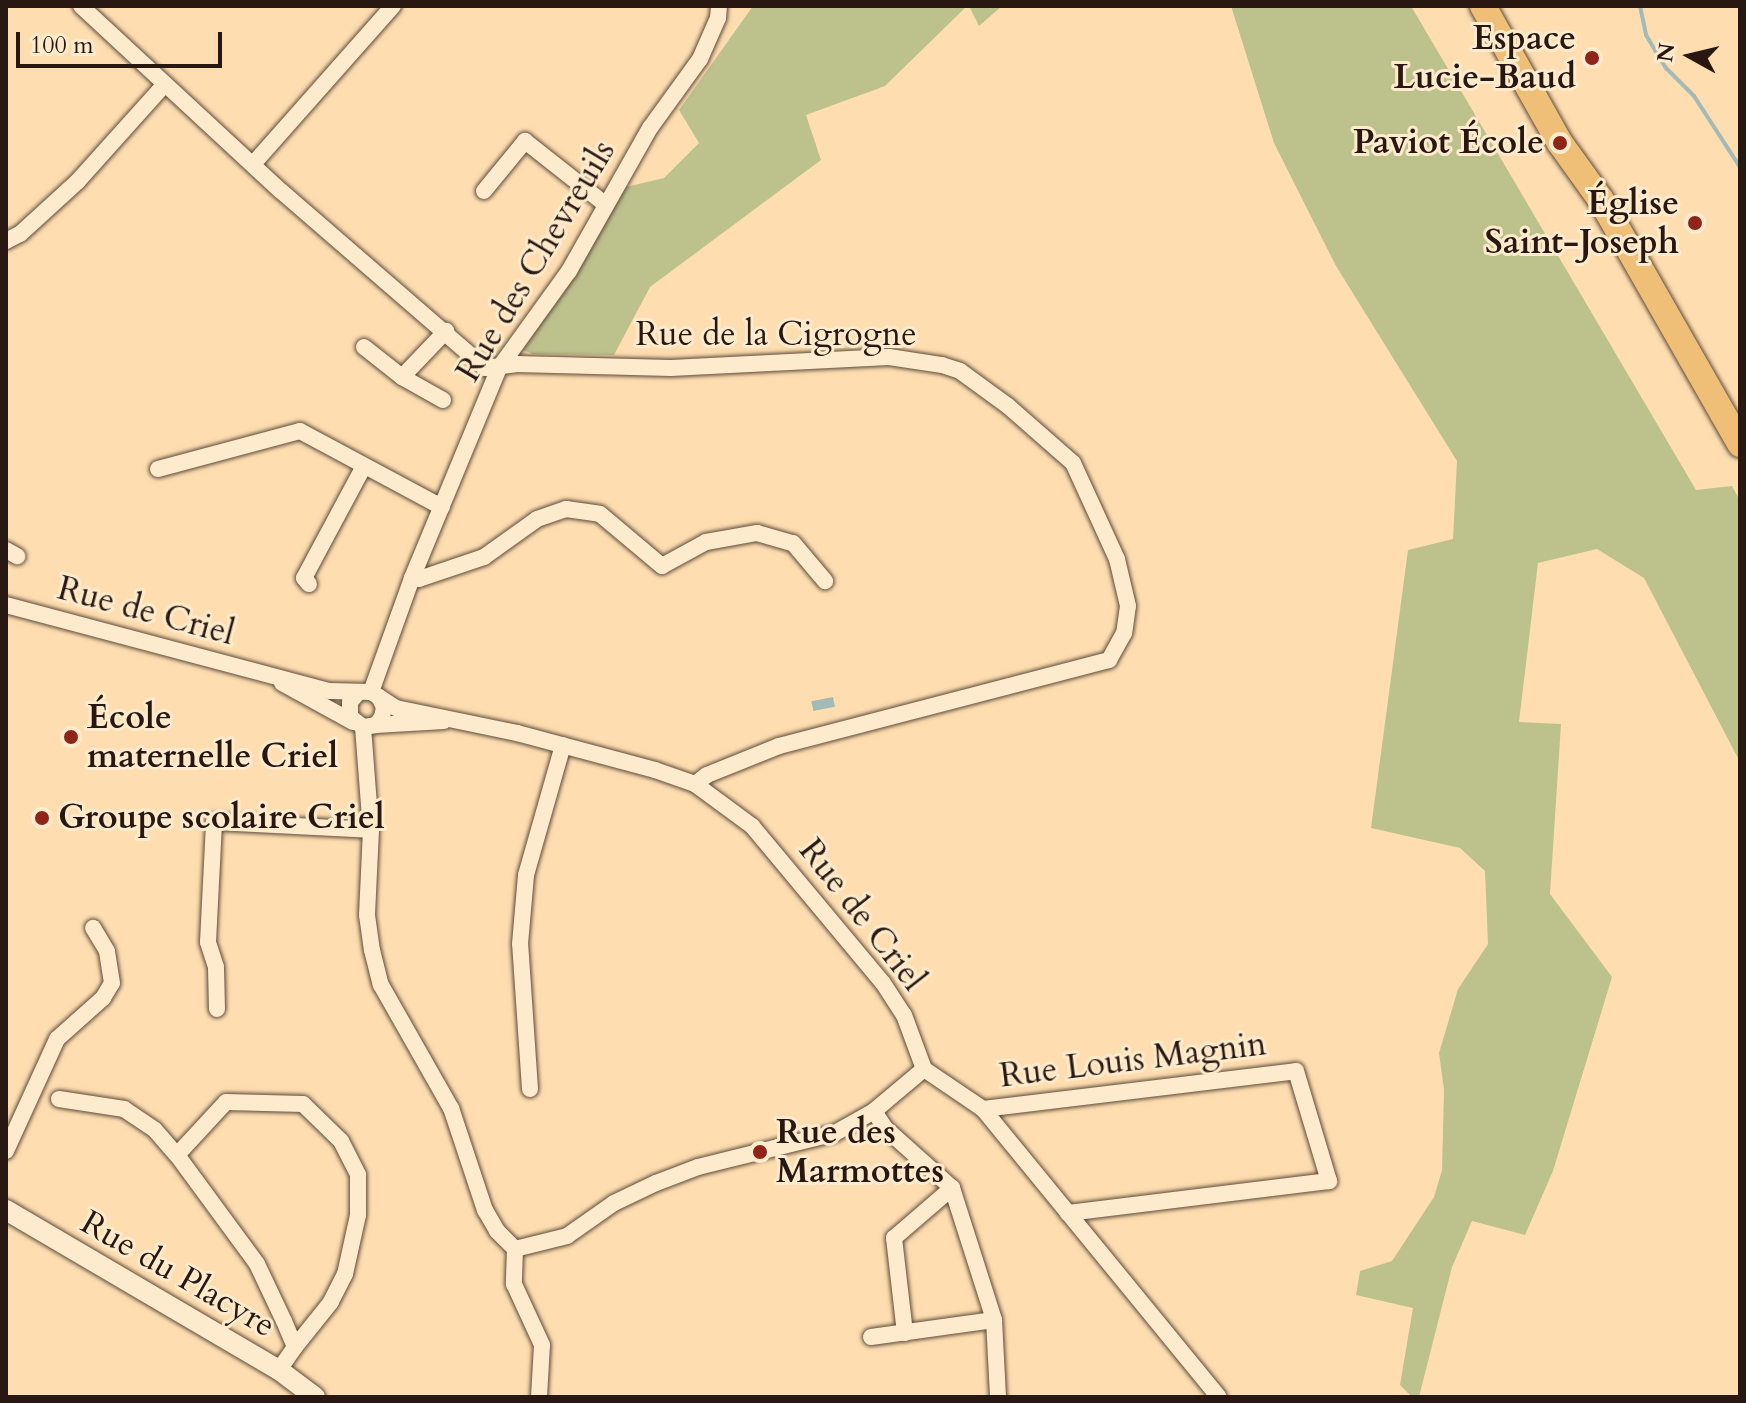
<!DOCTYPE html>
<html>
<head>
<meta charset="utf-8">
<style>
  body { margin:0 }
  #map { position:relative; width:1746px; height:1403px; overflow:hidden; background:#fedeb1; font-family:Cardo,serif }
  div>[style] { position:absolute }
  .green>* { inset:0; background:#bdc28d }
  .water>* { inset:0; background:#a3bab6; transform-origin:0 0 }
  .stream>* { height:4px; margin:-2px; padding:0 2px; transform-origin:2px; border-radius:2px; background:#a3bab6 }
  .roads { filter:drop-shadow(0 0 2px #5e4a39) drop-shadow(0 0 2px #5e4a39) }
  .minor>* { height:16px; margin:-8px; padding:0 8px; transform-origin:8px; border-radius:8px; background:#feeacc }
  .tertiary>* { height:20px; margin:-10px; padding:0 10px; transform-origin:10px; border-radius:10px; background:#feeacc }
  .primary>* { height:26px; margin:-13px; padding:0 13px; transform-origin:13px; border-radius:13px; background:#efbf78 }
  .dots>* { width:22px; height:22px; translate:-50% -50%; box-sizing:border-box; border:4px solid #feeacc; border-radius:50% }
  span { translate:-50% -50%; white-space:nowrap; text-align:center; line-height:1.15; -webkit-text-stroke:6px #feeacc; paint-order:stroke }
  .poi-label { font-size:34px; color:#281811; font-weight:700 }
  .right { translate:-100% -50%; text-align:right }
  .left { translate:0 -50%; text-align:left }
  .street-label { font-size:34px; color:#281811 }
  .frame { position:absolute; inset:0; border:8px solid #281811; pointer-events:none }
  .north { position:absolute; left:1650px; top:16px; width:80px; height:80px; -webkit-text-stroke:6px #feeacc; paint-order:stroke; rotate:278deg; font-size:22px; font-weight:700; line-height:32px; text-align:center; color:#281811 }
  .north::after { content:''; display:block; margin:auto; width:28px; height:36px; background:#281811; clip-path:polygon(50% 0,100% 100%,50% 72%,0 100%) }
  .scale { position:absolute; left:16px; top:32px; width:206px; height:36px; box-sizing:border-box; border:4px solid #281811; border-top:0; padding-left:10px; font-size:24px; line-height:28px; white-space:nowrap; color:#281811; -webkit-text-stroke:6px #feeacc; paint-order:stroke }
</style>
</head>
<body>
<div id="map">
  <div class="green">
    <div style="clip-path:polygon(753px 6px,967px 6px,885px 86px,806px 115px,821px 160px,650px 287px,614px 355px,533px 354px,523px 350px,626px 187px,664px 178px,699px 143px,679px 110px)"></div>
    <div style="clip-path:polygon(969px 6px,1002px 6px,979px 26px)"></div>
    <div style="clip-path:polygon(1231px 6px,1411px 6px,1696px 490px,1732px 486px,1740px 501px,1740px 762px,1644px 578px,1597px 549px,1538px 563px,1519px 722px,1561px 724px,1550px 894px,1612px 977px,1553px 1171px,1525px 1235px,1472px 1221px,1452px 1267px,1419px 1397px,1412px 1397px,1400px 1385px,1413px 1308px,1356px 1295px,1360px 1271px,1392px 1261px,1434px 1197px,1442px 1170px,1444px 1090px,1439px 1053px,1458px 989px,1488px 944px,1485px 871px,1460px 848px,1371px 828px,1408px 550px,1453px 539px,1457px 461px,1336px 266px,1274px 143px)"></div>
  </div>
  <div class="water">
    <div style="left:833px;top:697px;width:10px;height:22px;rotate:79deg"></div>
  </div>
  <div class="stream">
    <div style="left:1640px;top:6px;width:30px;rotate:78deg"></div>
    <div style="left:1646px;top:35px;width:39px;rotate:59deg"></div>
    <div style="left:1666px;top:68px;width:40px;rotate:45deg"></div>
    <div style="left:1694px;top:96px;width:85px;rotate:57.1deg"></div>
  </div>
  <div class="roads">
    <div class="minor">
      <div style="left:81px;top:6px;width:272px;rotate:42.8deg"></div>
      <div style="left:281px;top:191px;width:270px;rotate:40.9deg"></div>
      <div style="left:485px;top:368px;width:31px;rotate:-7deg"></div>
      <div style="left:516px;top:364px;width:155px;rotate:1.5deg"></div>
      <div style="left:671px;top:368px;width:218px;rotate:-2.9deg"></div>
      <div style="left:889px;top:357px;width:54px;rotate:8.6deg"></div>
      <div style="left:942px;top:365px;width:19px;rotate:18deg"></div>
      <div style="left:960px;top:371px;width:59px;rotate:36.1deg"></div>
      <div style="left:1008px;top:406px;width:86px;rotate:41.2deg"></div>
      <div style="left:1073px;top:463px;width:106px;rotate:65.4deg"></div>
      <div style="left:1117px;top:559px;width:48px;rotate:76.8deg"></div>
      <div style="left:1128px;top:606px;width:27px;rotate:98deg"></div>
      <div style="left:1124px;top:633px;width:31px;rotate:119deg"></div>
      <div style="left:1109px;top:660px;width:341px;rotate:165.4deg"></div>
      <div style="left:779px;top:746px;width:78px;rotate:158.1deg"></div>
      <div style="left:707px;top:775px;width:15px;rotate:143deg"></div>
      <div style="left:254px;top:163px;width:210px;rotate:-48.5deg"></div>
      <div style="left:484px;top:191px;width:65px;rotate:-50.6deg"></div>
      <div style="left:525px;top:141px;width:103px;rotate:38.3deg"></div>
      <div style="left:6px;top:241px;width:16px;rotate:-27deg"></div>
      <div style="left:20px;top:234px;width:79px;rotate:-42.4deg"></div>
      <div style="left:78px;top:181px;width:129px;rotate:-48.1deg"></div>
      <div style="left:364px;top:347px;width:48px;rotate:38.3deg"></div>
      <div style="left:402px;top:377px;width:47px;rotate:29.3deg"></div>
      <div style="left:402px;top:377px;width:64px;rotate:-46.3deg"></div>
      <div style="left:158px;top:469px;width:147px;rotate:-15deg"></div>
      <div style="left:300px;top:431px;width:161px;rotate:28.2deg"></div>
      <div style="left:6px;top:550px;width:13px;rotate:29deg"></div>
      <div style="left:412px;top:578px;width:7px;rotate:8deg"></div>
      <div style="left:419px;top:579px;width:69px;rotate:-18.7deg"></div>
      <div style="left:484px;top:557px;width:65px;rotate:-35.6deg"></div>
      <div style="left:537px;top:519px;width:31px;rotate:-19deg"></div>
      <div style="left:566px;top:509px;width:34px;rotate:8deg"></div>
      <div style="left:600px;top:514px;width:81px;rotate:40deg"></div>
      <div style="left:662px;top:566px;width:50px;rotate:-28.6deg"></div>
      <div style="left:706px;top:542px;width:52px;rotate:-10deg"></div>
      <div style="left:757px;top:533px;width:37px;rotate:16deg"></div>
      <div style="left:793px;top:543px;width:50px;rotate:49.9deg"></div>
      <div style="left:309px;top:584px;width:8px;rotate:-130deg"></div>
      <div style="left:304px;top:578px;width:127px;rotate:-61.8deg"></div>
      <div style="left:6px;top:605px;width:334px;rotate:14.9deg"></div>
      <div style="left:329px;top:691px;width:42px;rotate:1.4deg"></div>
      <div style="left:371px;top:692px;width:9px;rotate:32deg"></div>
      <div style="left:379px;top:697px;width:11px;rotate:63deg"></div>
      <div style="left:384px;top:707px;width:10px;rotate:101deg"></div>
      <div style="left:382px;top:717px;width:10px;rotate:127deg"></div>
      <div style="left:376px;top:725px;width:13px;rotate:171deg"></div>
      <div style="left:363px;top:727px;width:16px;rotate:-142deg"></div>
      <div style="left:350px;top:717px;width:15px;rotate:-90deg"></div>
      <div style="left:350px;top:702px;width:11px;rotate:-49deg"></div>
      <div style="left:282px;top:683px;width:81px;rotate:28.8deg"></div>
      <div style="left:371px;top:692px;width:121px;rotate:-70.2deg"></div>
      <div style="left:412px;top:578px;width:227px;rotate:-67.5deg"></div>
      <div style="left:499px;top:368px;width:120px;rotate:-54.2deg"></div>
      <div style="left:569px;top:271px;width:164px;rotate:-60.5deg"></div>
      <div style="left:650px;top:128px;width:85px;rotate:-54.1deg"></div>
      <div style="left:700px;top:59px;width:45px;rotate:-66.3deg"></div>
      <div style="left:718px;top:18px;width:12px;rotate:-85deg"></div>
      <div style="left:379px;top:697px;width:20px;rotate:33deg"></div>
      <div style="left:396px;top:708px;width:124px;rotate:11.7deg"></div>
      <div style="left:517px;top:733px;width:143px;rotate:15deg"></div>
      <div style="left:655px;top:770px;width:42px;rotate:19.3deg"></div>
      <div style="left:695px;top:784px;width:71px;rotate:36.4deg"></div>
      <div style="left:752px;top:826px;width:204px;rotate:50.2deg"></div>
      <div style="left:883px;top:983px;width:38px;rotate:57deg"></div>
      <div style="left:904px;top:1015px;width:58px;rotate:69.7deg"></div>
      <div style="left:924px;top:1069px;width:71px;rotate:34.1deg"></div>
      <div style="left:983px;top:1109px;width:372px;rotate:50.7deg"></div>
      <div style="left:376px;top:725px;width:68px;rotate:-3.4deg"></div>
      <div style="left:363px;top:727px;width:103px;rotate:85.6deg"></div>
      <div style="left:371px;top:830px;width:85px;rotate:92.7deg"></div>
      <div style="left:367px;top:915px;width:35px;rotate:82deg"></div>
      <div style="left:372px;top:950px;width:36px;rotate:76deg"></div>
      <div style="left:381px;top:985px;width:142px;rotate:60.4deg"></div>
      <div style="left:451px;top:1108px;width:108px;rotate:71.6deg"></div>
      <div style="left:485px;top:1210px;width:24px;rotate:60deg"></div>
      <div style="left:497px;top:1231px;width:25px;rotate:45deg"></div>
      <div style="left:515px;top:1249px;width:35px;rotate:92deg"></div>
      <div style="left:514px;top:1284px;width:67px;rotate:65.3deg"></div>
      <div style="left:542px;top:1345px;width:52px;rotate:93.3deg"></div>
      <div style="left:217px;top:1009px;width:42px;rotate:-91.4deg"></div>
      <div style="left:216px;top:967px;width:26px;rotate:-108deg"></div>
      <div style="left:208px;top:942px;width:120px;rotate:-87.1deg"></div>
      <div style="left:214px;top:822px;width:157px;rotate:2.9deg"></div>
      <div style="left:530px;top:1089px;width:145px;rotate:-93.9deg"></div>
      <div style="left:520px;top:944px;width:69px;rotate:-85deg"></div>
      <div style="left:526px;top:875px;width:135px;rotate:-74.1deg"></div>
      <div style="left:59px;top:1099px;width:66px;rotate:8.7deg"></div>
      <div style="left:124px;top:1109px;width:37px;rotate:34deg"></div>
      <div style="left:155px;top:1130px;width:33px;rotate:49deg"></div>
      <div style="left:177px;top:1155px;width:135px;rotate:53.7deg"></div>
      <div style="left:257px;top:1264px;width:63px;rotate:64.7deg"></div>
      <div style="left:284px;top:1321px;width:28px;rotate:67deg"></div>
      <div style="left:295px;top:1347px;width:28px;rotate:125deg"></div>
      <div style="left:983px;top:1109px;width:315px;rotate:-6.9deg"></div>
      <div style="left:1296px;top:1071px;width:115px;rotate:73.3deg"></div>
      <div style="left:1329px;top:1181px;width:263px;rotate:173deg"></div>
      <div style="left:874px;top:1111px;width:20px;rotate:57deg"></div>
      <div style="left:885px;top:1128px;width:90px;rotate:41.8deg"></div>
      <div style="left:952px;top:1188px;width:139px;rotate:72.3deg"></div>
      <div style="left:994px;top:1320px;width:77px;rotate:87deg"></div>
      <div style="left:6px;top:1151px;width:123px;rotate:-65.5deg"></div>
      <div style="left:57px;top:1039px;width:62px;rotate:-41.7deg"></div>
      <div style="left:103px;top:998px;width:17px;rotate:-59deg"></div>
      <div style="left:112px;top:983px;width:32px;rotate:-99deg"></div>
      <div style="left:107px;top:951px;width:27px;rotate:-121deg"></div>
      <div style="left:177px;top:1155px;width:72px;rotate:-47.2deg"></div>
      <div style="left:226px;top:1102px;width:77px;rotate:1.5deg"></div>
      <div style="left:303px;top:1104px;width:53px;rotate:44.2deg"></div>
      <div style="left:341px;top:1141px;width:38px;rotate:63deg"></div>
      <div style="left:358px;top:1175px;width:40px;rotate:90deg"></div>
      <div style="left:358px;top:1215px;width:60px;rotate:102.4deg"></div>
      <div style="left:345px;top:1274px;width:31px;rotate:117deg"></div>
      <div style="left:331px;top:1302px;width:58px;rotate:128.7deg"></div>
      <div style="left:515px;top:1249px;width:54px;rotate:-14deg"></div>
      <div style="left:567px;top:1236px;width:57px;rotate:-35.1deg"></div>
      <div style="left:614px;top:1203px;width:47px;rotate:-25.5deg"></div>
      <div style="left:656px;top:1183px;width:45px;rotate:-20.9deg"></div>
      <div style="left:698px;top:1167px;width:141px;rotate:-13.9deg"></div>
      <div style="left:835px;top:1133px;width:45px;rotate:-29.4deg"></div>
      <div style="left:874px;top:1111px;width:65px;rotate:-40deg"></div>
      <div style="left:905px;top:1333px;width:96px;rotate:-96.6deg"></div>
      <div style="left:894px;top:1238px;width:77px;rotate:-40.8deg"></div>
      <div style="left:871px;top:1337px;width:124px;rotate:-7.9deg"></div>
    </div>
    <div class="tertiary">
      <div style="left:6px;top:1210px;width:316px;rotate:30.4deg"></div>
      <div style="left:279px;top:1370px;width:45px;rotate:36.9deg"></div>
    </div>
    <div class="primary">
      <div style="left:1483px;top:6px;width:157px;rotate:60.7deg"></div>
      <div style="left:1560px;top:143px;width:70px;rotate:54.3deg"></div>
      <div style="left:1601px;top:200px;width:281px;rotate:60.3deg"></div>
    </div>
  </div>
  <div class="dots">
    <div style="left:1592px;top:58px;background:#8f2418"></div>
    <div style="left:1560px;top:143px;background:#8f2418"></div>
    <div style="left:1695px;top:223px;background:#8f2418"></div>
    <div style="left:71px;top:737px;background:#8f2418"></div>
    <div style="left:42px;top:818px;background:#8f2418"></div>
    <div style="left:760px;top:1152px;background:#8f2418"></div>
  </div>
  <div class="poi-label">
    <span class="right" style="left:1576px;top:58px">Espace<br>Lucie-Baud</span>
    <span class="right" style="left:1544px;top:143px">Paviot École</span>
    <span class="right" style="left:1679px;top:223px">Église<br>Saint-Joseph</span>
    <span class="left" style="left:87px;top:737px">École<br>maternelle Criel</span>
    <span class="left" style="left:58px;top:818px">Groupe scolaire Criel</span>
    <span class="left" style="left:776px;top:1152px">Rue des<br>Marmottes</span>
  </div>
  <div class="street-label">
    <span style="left:536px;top:261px;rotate:-59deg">Rue des Chevreuils</span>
    <span style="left:776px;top:335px">Rue de la Cigrogne</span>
    <span style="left:146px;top:611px;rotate:15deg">Rue de Criel</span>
    <span style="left:862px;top:915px;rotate:52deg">Rue de Criel</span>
    <span style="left:1133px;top:1060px;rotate:-7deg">Rue Louis Magnin</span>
    <span style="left:178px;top:1274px;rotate:30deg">Rue du Placyre</span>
  </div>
  <div class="frame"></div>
  <div class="north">N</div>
  <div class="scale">100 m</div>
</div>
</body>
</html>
